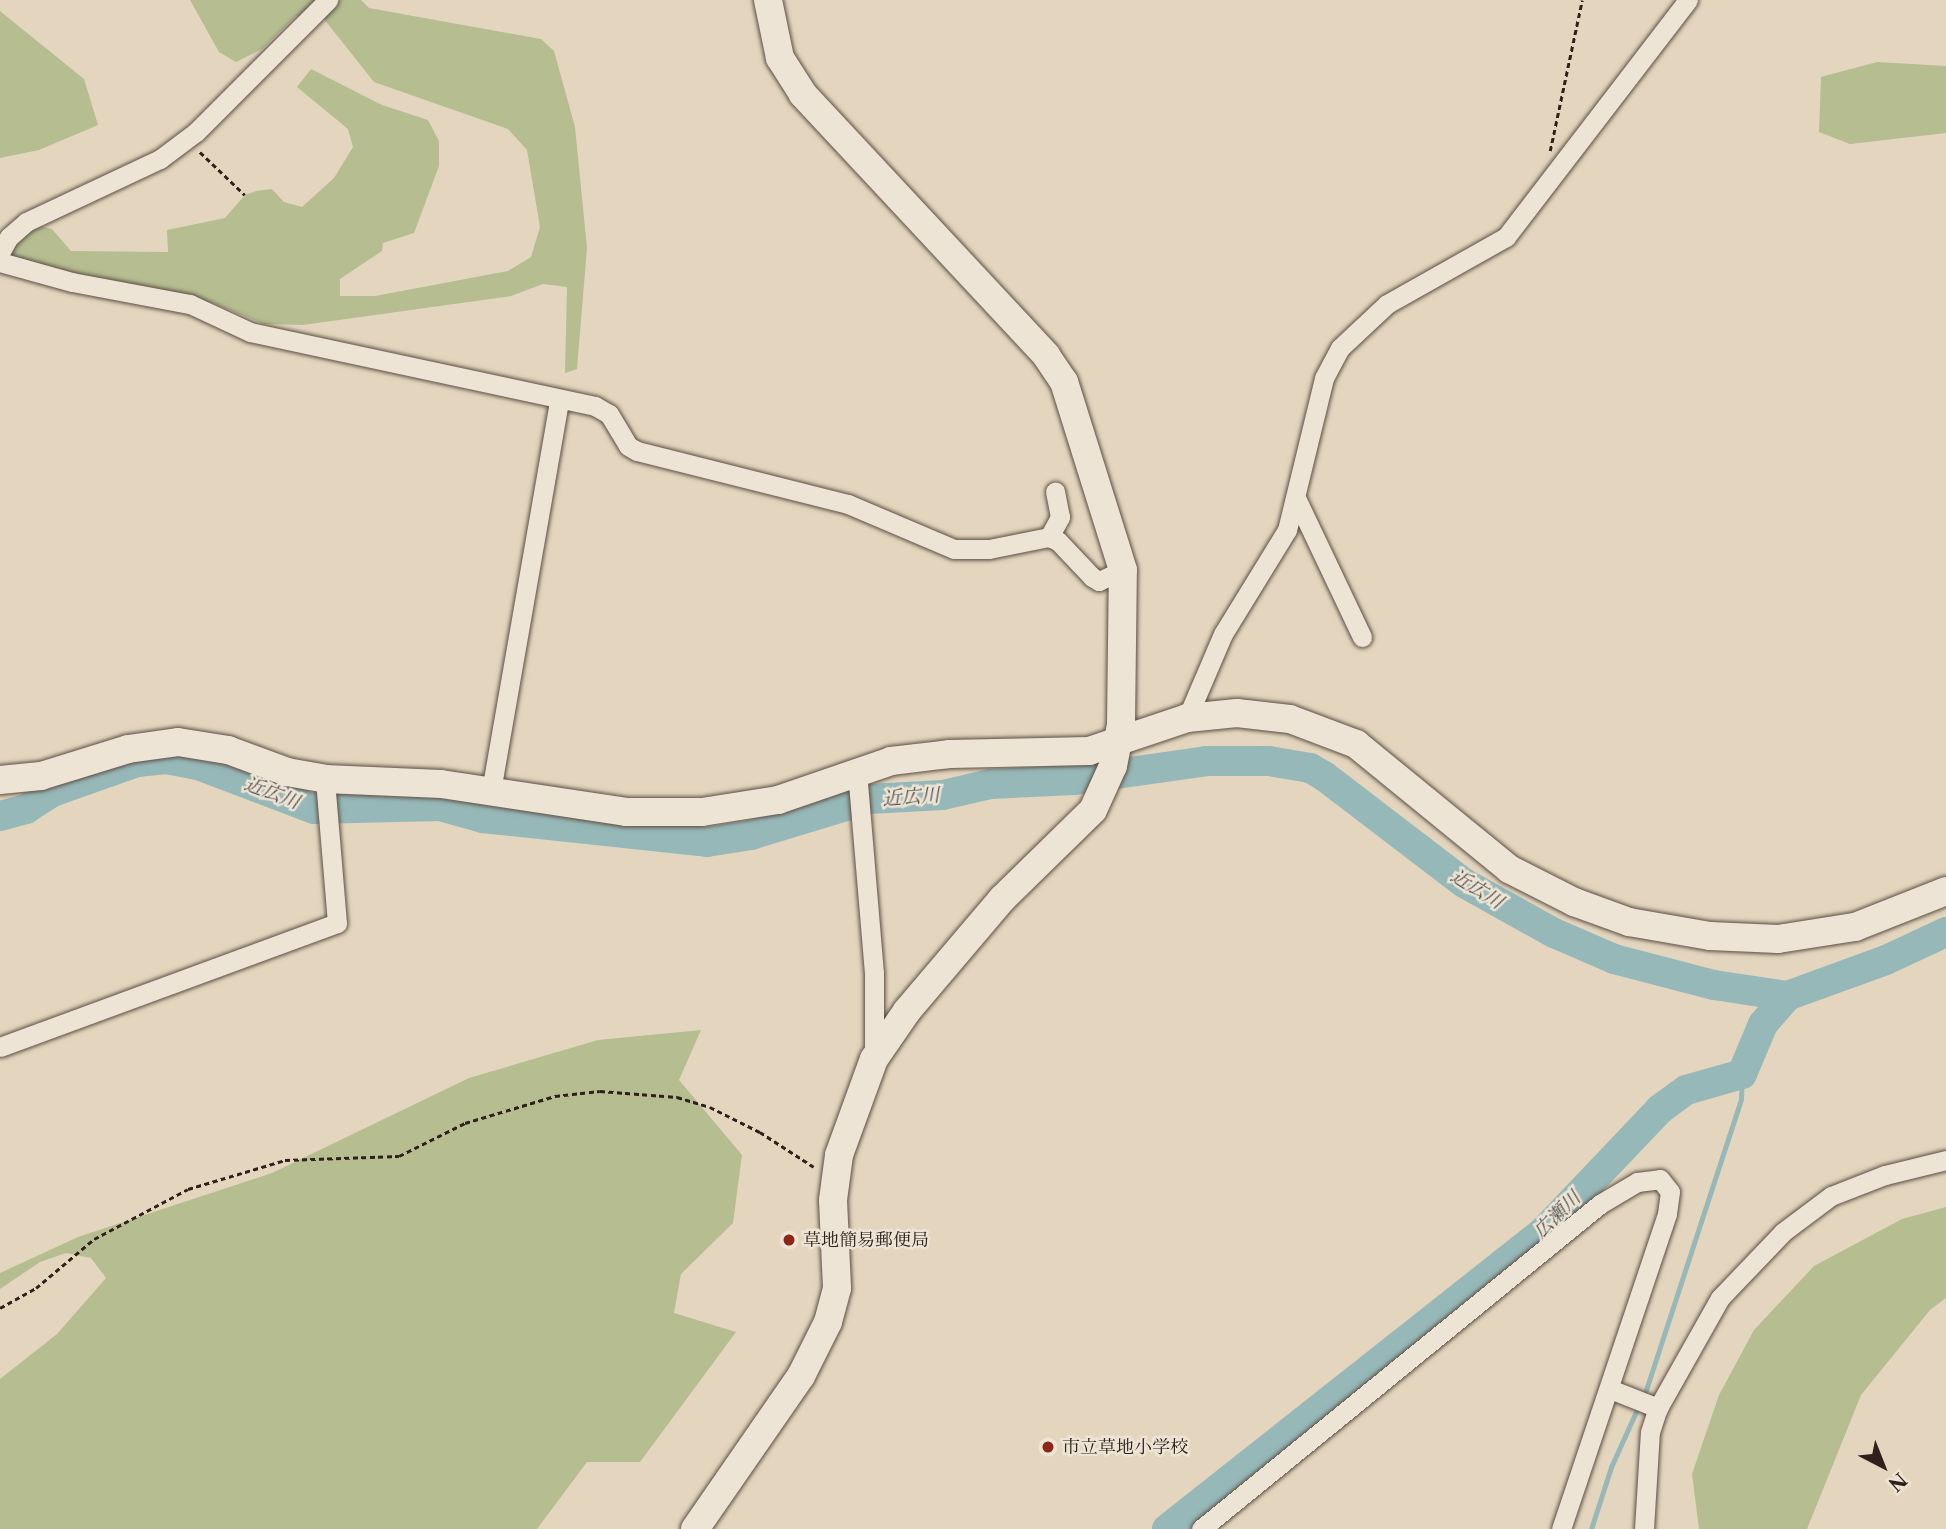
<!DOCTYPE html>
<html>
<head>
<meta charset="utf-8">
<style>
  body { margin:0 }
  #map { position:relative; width:1946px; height:1529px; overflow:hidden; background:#e4d6be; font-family:"Libre Caslon Text","Noto Serif JP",serif }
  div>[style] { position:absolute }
  .green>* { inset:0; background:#b5bd91 }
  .stream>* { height:5px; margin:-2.5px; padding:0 2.5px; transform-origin:2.5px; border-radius:2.5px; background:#97b8b8 }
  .river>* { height:30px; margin:-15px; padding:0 15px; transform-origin:15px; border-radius:15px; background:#97b8b8 }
  .path>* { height:2.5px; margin-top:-1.25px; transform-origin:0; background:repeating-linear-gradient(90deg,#2f201b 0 5px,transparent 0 8.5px) }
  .roads { filter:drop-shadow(0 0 2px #5c4e44) drop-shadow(0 0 2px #5c4e44) }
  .street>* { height:19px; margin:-9.5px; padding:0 9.5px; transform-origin:9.5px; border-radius:9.5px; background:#ede4d5 }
  .secondary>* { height:28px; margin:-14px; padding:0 14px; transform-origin:14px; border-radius:14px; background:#ede4d5 }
  .dots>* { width:19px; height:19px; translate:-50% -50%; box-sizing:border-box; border:4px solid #ede4d5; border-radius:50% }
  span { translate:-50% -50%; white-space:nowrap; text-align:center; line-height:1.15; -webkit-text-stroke:5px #ede4d5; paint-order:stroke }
  .poi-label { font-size:18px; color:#2f201b }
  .left { translate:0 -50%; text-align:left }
  .water-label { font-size:19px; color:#4e4e4a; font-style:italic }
  .north { position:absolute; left:1848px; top:1431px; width:70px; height:70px; -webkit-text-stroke:5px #ede4d5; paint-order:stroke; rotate:138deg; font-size:19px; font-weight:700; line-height:28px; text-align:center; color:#2f201b }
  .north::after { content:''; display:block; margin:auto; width:24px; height:32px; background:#2f201b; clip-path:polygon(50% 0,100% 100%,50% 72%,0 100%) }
</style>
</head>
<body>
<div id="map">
  <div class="green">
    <div style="clip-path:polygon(190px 0,361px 0,369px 8px,541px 39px,554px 51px,575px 127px,587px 248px,577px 369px,565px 373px,567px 287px,543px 284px,511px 296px,303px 325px,264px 324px,213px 303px,131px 290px,52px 271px,5px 253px,35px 225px,52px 229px,71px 251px,168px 252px,167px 230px,225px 218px,245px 195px,256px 191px,272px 189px,284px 202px,302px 207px,334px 178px,353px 147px,348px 129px,297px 87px,311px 69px,382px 105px,428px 120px,439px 141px,439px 166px,414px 233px,383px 243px,382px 251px,340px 279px,340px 296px,375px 296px,508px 271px,531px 257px,540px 227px,527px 150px,508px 129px,374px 82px,324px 19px,296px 16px,262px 49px,236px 62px,219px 52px)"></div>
    <div style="clip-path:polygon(0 11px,84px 79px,98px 125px,39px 150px,0 158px)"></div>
    <div style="clip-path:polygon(1877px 62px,1946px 66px,1946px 133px,1850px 144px,1819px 132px,1821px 77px)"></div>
    <div style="clip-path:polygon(701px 1030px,679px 1080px,742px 1155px,733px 1223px,681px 1274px,674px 1313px,736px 1332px,640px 1462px,587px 1462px,537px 1529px,0 1529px,0 1379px,57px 1334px,106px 1278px,91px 1258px,66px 1253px,40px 1262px,0 1289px,0 1273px,78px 1237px,272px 1173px,469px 1078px,598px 1040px)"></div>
    <div style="clip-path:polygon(1946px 1207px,1946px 1298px,1930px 1310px,1861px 1395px,1807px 1529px,1699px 1529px,1692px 1474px,1719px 1395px,1754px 1330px,1814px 1266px,1902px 1219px)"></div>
  </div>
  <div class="stream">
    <div style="left:1644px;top:1396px;width:312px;rotate:-71.9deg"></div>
    <div style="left:1741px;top:1099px;width:25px;rotate:-88deg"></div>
    <div style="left:1591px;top:1529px;width:65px;rotate:-72.1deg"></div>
    <div style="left:1611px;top:1467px;width:68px;rotate:-65.7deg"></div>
  </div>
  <div class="river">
    <div style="left:0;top:816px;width:27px;rotate:-15deg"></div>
    <div style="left:26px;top:809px;width:31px;rotate:-33deg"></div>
    <div style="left:52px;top:792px;width:90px;rotate:-19.4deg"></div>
    <div style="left:137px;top:762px;width:29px;rotate:-6deg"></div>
    <div style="left:166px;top:759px;width:33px;rotate:11deg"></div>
    <div style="left:198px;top:765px;width:124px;rotate:20.8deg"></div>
    <div style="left:314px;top:809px;width:126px;rotate:-1.4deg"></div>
    <div style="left:440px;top:806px;width:45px;rotate:15.6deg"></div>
    <div style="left:483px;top:818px;width:225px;rotate:6.1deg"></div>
    <div style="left:707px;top:842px;width:45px;rotate:-9deg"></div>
    <div style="left:751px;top:835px;width:123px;rotate:-17deg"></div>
    <div style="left:869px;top:799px;width:74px;rotate:-3.1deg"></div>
    <div style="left:943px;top:795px;width:48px;rotate:-13.2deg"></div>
    <div style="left:990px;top:784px;width:84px;rotate:-2.7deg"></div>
    <div style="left:1074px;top:780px;width:134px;rotate:-8.1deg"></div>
    <div style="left:1207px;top:761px;width:62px"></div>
    <div style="left:1269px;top:761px;width:42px;rotate:9.7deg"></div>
    <div style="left:1310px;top:768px;width:16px;rotate:30deg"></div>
    <div style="left:1324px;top:776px;width:176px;rotate:37.4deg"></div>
    <div style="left:1464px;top:883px;width:103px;rotate:29.1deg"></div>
    <div style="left:1554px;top:933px;width:65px;rotate:23.4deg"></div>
    <div style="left:1614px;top:959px;width:103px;rotate:14.6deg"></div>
    <div style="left:1714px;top:985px;width:74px;rotate:8.6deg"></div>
    <div style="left:1167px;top:1529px;width:479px;rotate:-38.3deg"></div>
    <div style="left:1543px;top:1232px;width:170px;rotate:-46.4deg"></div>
    <div style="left:1660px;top:1109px;width:32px;rotate:-36deg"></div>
    <div style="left:1686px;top:1090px;width:58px;rotate:-15.9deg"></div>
    <div style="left:1742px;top:1074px;width:54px;rotate:-67.2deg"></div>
    <div style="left:1763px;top:1024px;width:37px;rotate:-49deg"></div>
    <div style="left:1787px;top:996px;width:105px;rotate:-20deg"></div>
    <div style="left:1886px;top:960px;width:66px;rotate:-25deg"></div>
  </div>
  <div class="path">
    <div style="left:1550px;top:151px;width:154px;rotate:-78deg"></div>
    <div style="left:200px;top:152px;width:62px;rotate:43.7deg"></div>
    <div style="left:0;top:1308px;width:41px;rotate:-29.1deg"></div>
    <div style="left:36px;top:1288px;width:76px;rotate:-40.2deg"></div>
    <div style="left:94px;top:1239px;width:106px;rotate:-28deg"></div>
    <div style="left:188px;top:1189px;width:101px;rotate:-16.6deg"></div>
    <div style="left:285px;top:1160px;width:114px;rotate:-2deg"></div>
    <div style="left:399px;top:1156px;width:74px;rotate:-26.6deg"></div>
    <div style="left:465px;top:1123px;width:94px;rotate:-16.7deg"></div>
    <div style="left:555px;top:1096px;width:45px;rotate:-6.3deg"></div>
    <div style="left:600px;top:1091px;width:77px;rotate:4.5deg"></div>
    <div style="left:677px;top:1097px;width:34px;rotate:17deg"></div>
    <div style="left:710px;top:1107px;width:56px;rotate:26.6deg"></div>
    <div style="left:760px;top:1132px;width:64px;rotate:32.9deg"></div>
  </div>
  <div class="roads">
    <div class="street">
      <div style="left:0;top:253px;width:18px;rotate:-61deg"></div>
      <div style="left:9px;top:237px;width:23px;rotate:-41deg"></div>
      <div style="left:26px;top:222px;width:148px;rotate:-25.2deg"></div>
      <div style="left:160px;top:159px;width:45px;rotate:-36.9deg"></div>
      <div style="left:196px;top:132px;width:187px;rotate:-45deg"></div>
      <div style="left:0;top:262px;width:75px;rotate:15.5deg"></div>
      <div style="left:72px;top:282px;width:120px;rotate:10.6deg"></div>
      <div style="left:190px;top:304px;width:66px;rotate:25deg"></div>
      <div style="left:250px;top:332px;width:353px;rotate:12.1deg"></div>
      <div style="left:595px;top:406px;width:16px;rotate:30deg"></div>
      <div style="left:609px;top:414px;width:37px;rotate:59deg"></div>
      <div style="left:628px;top:446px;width:10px;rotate:29deg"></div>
      <div style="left:637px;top:451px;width:218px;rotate:14.1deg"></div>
      <div style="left:848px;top:504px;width:115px;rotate:23deg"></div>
      <div style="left:954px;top:549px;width:35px"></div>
      <div style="left:989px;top:549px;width:61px;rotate:-11.3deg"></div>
      <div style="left:1049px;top:537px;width:10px;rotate:24deg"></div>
      <div style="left:1058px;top:541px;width:50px;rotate:46.6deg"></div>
      <div style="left:1092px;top:577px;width:8px;rotate:30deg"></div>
      <div style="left:1099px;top:581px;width:26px;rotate:-25deg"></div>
      <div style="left:1296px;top:498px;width:154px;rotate:64.6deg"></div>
      <div style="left:1049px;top:537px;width:23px;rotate:-61deg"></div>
      <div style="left:1060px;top:517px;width:26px;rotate:-101deg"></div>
      <div style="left:1187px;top:718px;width:91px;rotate:-66.8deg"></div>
      <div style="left:1223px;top:634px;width:122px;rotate:-58.4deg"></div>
      <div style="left:1287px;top:530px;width:156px;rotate:-76.3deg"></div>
      <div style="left:1324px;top:378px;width:34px;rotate:-62deg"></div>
      <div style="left:1340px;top:348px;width:64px;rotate:-43.1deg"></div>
      <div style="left:1387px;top:304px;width:137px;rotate:-29.4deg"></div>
      <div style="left:1506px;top:237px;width:299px;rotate:-52.5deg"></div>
      <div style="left:857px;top:771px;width:203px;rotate:85.2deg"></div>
      <div style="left:874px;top:973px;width:86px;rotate:90deg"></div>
      <div style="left:491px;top:791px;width:397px;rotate:-80.1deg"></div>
      <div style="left:0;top:1047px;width:359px;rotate:-20.2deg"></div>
      <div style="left:337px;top:923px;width:144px;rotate:-94.8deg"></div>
      <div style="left:1610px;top:1389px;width:52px;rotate:21.6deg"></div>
      <div style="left:1201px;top:1529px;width:515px;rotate:-39.16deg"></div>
      <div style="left:1600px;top:1204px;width:43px;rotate:-30.7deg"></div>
      <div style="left:1637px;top:1182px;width:23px;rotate:-7deg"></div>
      <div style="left:1660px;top:1179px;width:16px;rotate:52deg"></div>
      <div style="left:1670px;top:1192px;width:22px;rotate:98deg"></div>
      <div style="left:1667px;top:1214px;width:332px;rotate:108.6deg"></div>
      <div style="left:1644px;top:1529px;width:97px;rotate:-86.5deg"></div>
      <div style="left:1650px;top:1432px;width:25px;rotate:-72deg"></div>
      <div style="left:1658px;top:1408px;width:126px;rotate:-60.6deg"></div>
      <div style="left:1720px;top:1298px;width:91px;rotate:-46.3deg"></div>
      <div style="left:1783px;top:1232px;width:60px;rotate:-36.9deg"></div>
      <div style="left:1831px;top:1196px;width:58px;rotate:-21.3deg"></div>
      <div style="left:1885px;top:1175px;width:63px;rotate:-13.8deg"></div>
    </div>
    <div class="secondary">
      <div style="left:0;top:780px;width:41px;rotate:-5.6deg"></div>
      <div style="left:41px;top:776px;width:91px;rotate:-17.2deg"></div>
      <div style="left:128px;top:749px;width:50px;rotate:-8deg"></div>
      <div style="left:178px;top:742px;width:51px;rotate:9.1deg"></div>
      <div style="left:228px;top:750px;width:63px;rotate:20.4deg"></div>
      <div style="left:287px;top:772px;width:39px;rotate:10deg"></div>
      <div style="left:325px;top:779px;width:116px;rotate:2.5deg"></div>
      <div style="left:441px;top:784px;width:187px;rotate:8.6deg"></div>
      <div style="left:626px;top:812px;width:76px"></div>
      <div style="left:702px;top:812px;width:77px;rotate:-9deg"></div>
      <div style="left:778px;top:800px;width:120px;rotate:-19deg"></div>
      <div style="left:891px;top:761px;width:59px;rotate:-6.8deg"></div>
      <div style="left:950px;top:754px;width:139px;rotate:-1.2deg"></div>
      <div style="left:1089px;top:751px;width:103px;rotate:-18.6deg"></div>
      <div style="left:1187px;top:718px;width:50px;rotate:-5.7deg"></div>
      <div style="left:1237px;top:713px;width:53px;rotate:6.5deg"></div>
      <div style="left:1290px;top:719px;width:71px;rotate:20.7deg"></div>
      <div style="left:1356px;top:744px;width:198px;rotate:39.2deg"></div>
      <div style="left:1509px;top:869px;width:73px;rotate:26.9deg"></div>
      <div style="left:1574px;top:902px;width:59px;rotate:20deg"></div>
      <div style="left:1629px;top:922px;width:82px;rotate:9.8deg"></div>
      <div style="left:1710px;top:936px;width:68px;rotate:2.5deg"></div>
      <div style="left:1778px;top:939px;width:78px;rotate:-8.9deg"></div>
      <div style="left:1855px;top:927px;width:98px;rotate:-21.6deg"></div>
      <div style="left:695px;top:1529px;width:186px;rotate:-55.3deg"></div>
      <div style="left:801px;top:1376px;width:60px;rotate:-63.4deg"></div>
      <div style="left:828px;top:1322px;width:35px;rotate:-75deg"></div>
      <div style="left:837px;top:1288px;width:88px;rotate:-92.6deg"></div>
      <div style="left:833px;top:1200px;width:45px;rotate:-82.4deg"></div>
      <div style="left:839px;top:1155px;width:102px;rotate:-70deg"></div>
      <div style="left:874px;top:1059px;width:58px;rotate:-55.5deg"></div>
      <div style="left:907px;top:1011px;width:147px;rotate:-49.7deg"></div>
      <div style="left:1002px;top:899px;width:127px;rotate:-44.4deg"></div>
      <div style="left:1093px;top:810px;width:48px;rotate:-65.6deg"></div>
      <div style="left:1113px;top:766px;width:42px;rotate:-79deg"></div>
      <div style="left:1121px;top:725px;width:155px;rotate:-89.3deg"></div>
      <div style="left:1123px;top:570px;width:197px;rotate:-107.4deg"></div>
      <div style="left:1064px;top:382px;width:32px;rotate:-124deg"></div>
      <div style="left:1046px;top:355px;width:357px;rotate:-133deg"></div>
      <div style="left:803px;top:94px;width:43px;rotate:-122.6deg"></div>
      <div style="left:780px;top:58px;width:59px;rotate:-101.7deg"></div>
    </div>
  </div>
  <div class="dots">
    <div style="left:789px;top:1240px;background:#8f2418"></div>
    <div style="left:1048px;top:1447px;background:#8f2418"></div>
  </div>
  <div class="poi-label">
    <span class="left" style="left:803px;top:1240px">草地簡易郵便局</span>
    <span class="left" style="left:1062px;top:1447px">市立草地小学校</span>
  </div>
  <div class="water-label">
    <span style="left:272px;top:793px;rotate:21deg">近広川</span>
    <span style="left:911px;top:797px;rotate:-4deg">近広川</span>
    <span style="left:1477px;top:889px;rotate:32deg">近広川</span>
    <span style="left:1557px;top:1215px;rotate:-45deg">広瀬川</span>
  </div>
  <div class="north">N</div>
</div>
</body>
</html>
